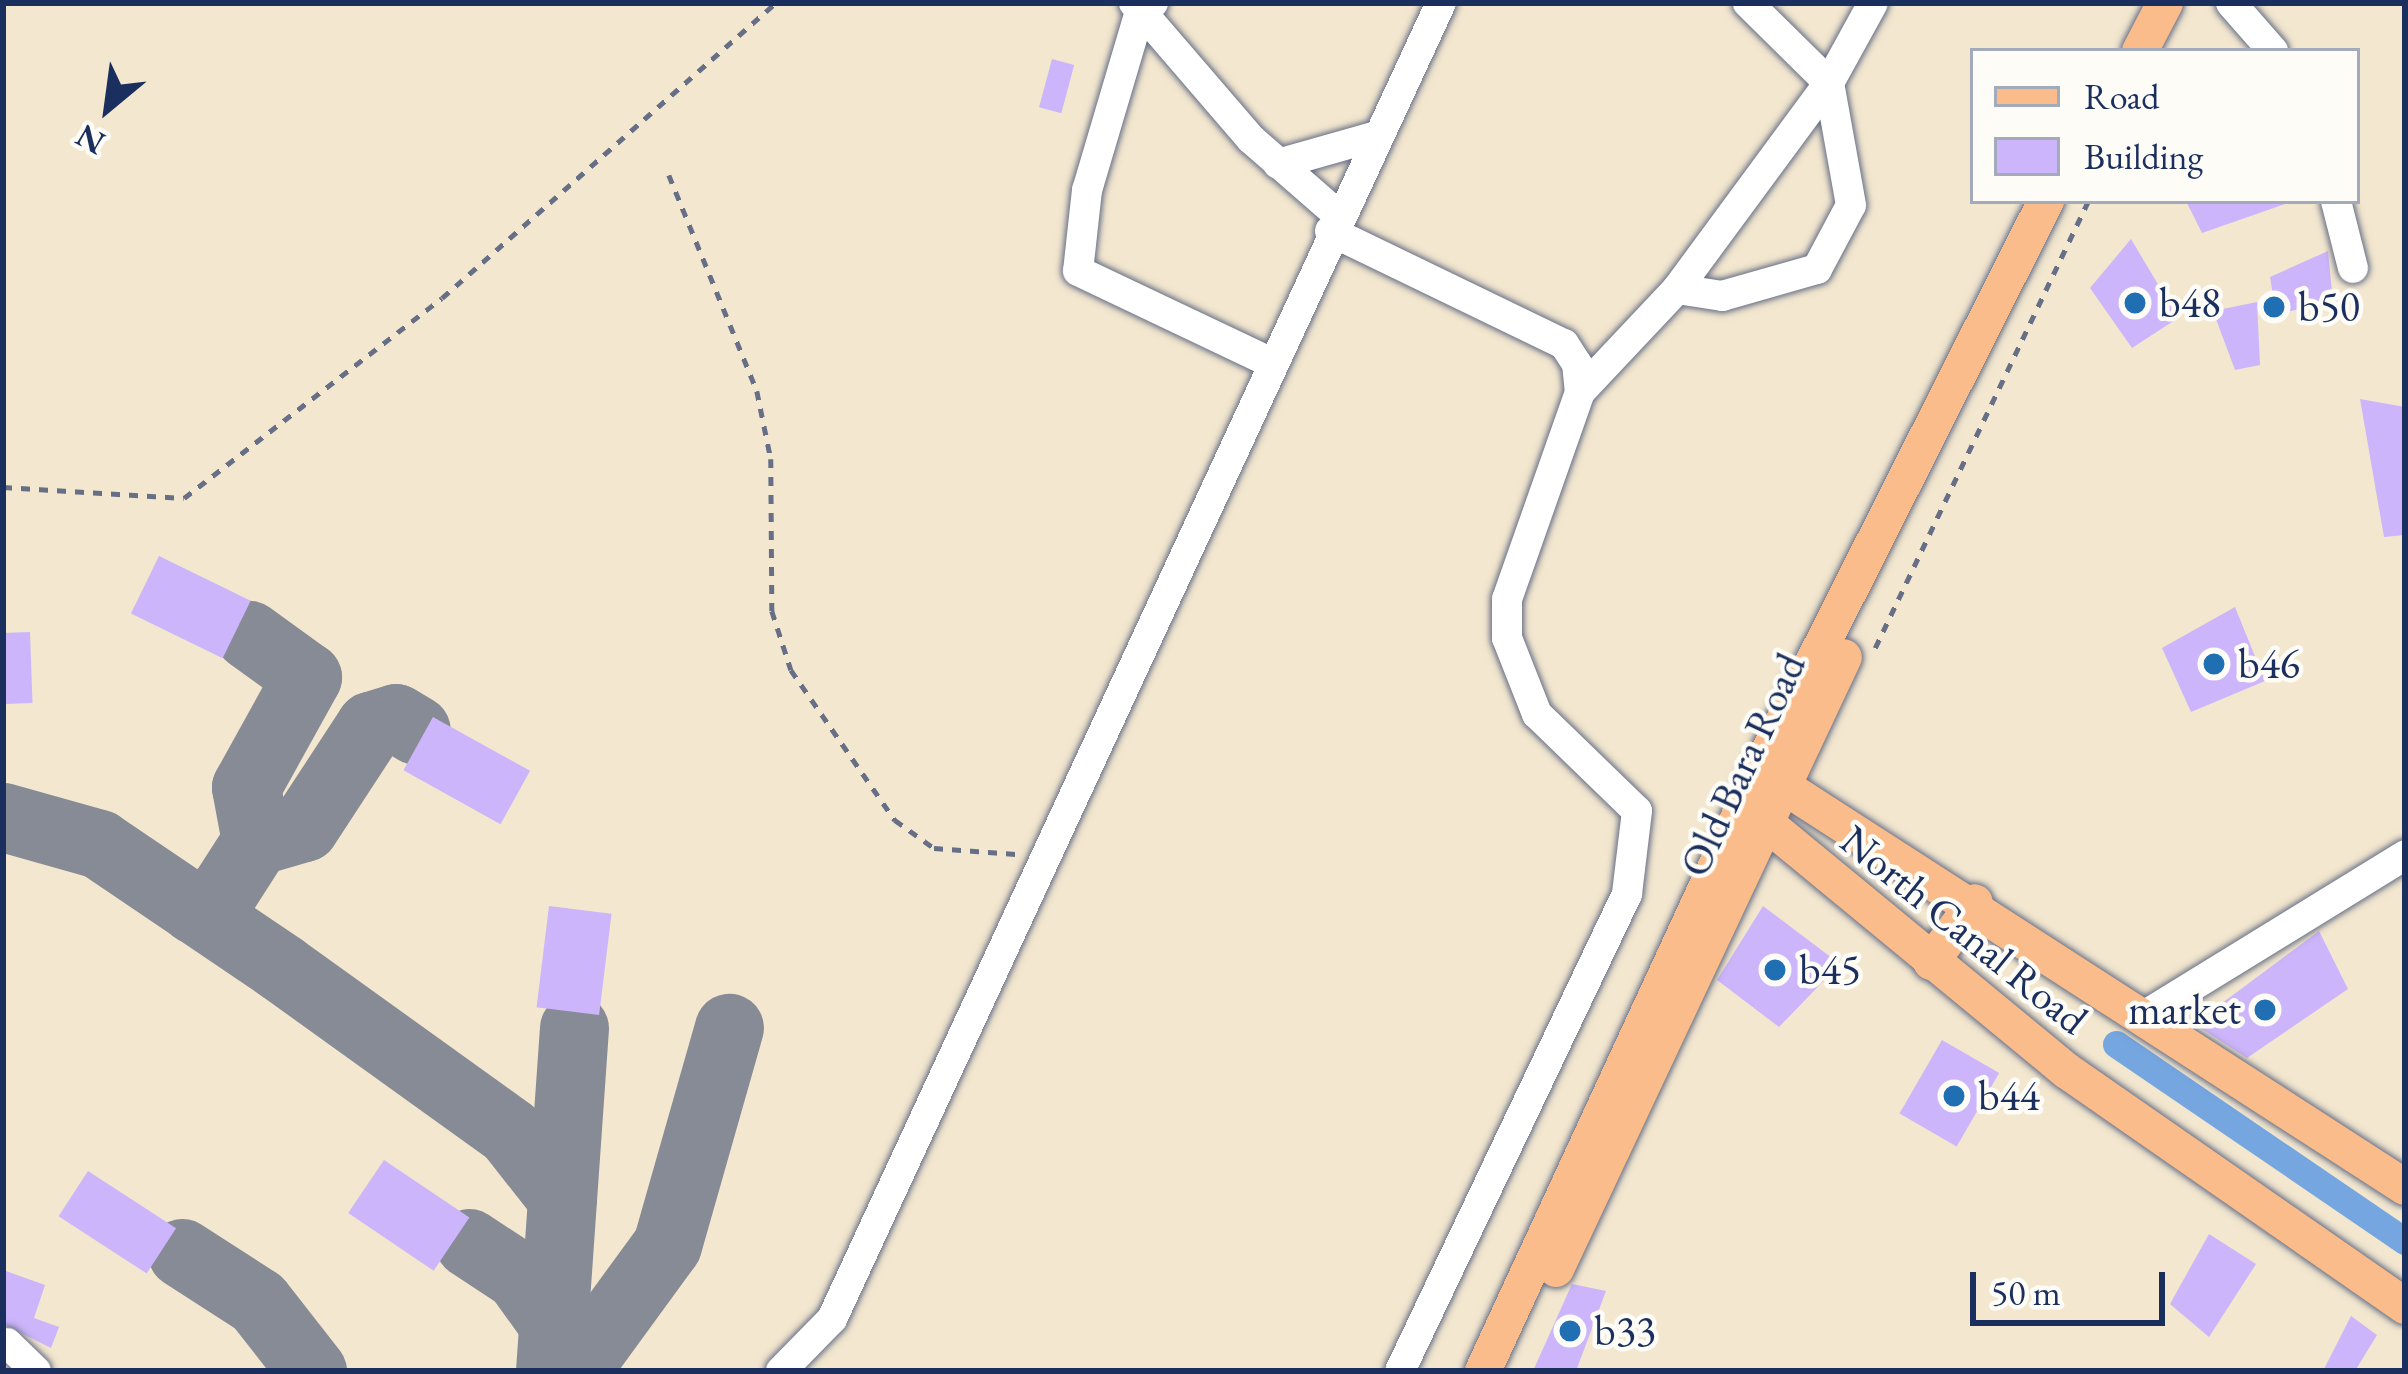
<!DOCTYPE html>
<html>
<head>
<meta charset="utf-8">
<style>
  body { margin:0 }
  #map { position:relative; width:2408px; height:1374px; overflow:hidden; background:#f3e7cf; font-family:"EB Garamond",serif }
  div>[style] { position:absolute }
  .canal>* { height:27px; margin:-13.5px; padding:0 13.5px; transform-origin:13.5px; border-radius:13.5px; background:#75a6e0 }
  .taxiway>* { height:69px; margin:-34.5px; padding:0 34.5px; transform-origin:34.5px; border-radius:34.5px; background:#878b96 }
  .building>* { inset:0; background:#ccb5fa; transform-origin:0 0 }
  .path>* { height:4.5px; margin-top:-2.25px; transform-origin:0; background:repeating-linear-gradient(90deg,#676f86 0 9px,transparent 0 18px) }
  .roads { filter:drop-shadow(0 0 3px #676f86) drop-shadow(0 0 3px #676f86) }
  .minor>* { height:30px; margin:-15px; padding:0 15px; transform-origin:15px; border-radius:15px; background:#fff }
  .major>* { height:36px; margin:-18px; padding:0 18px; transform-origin:18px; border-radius:18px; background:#fabc8b }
  .dots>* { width:33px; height:33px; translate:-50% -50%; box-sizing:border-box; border:6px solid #fdfcf7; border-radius:50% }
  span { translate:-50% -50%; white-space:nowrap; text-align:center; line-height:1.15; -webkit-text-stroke:9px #fdfcf7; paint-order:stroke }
  .poi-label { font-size:42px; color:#1b2f5e }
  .left { translate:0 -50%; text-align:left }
  .right { translate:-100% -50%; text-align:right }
  .street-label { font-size:42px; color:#1b2f5e }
  .frame { position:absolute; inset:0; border:6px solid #1b2f5e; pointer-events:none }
  .legend { position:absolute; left:1970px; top:48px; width:390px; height:156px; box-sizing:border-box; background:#fdfcf7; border:3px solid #a3aaba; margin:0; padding:15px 21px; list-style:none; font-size:36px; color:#1b2f5e }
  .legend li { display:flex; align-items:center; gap:24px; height:60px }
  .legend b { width:60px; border:3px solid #a3aaba }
  .north { position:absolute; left:48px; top:48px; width:120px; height:120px; -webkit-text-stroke:9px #fdfcf7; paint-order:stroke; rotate:209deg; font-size:33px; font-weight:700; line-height:48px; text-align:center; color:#1b2f5e }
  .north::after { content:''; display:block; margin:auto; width:42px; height:54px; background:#1b2f5e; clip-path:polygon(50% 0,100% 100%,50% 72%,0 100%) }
  .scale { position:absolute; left:1970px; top:1272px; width:195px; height:54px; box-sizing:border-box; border:6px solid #1b2f5e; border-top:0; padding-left:15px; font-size:36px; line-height:42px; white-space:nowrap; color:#1b2f5e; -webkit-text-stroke:9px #fdfcf7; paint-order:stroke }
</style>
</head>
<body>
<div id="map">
  <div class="canal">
    <div style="left:2116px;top:1044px;width:350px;rotate:34.3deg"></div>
  </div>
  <div class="taxiway">
    <div style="left:3px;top:817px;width:100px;rotate:15.7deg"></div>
    <div style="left:99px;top:844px;width:221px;rotate:34.1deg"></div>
    <div style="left:282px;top:968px;width:281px;rotate:35.7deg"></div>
    <div style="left:510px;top:1132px;width:84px;rotate:51.8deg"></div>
    <div style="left:256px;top:841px;width:50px;rotate:-16.3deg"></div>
    <div style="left:304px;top:827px;width:121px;rotate:-56.8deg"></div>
    <div style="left:370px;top:726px;width:27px;rotate:-17deg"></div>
    <div style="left:396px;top:718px;width:23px;rotate:31deg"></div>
    <div style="left:194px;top:909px;width:32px;rotate:-28deg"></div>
    <div style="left:222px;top:894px;width:63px;rotate:-57.3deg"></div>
    <div style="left:256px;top:841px;width:55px;rotate:-100.5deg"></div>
    <div style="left:246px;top:787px;width:126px;rotate:-61deg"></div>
    <div style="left:307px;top:677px;width:72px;rotate:-144.1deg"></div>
    <div style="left:469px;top:1243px;width:60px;rotate:33.4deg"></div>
    <div style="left:519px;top:1276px;width:57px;rotate:54.3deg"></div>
    <div style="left:182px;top:1253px;width:90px;rotate:32.8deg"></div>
    <div style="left:258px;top:1302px;width:88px;rotate:52deg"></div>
    <div style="left:550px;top:1371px;width:344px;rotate:-86deg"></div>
    <div style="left:575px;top:1371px;width:156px;rotate:-53.9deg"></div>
    <div style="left:667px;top:1245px;width:226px;rotate:-74.1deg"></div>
  </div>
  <div class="building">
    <div style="left:1052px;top:59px;width:23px;height:50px;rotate:15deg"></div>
    <div style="clip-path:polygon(2186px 201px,2284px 201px,2285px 204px,2202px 233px)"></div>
    <div style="clip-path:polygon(2131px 239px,2178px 318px,2132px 348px,2090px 288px)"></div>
    <div style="clip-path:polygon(2328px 251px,2333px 302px,2276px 314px,2270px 277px)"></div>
    <div style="clip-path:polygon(2257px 302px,2260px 365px,2235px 370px,2213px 311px)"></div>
    <div style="clip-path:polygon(2360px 399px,2405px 407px,2405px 535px,2384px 537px)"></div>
    <div style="left:159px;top:556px;width:102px;height:64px;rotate:26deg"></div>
    <div style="clip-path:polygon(2235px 607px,2265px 681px,2191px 712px,2162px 648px)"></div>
    <div style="left:30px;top:632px;width:71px;height:27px;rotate:88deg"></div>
    <div style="left:433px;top:717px;width:111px;height:61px;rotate:29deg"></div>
    <div style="left:549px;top:906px;width:63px;height:102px;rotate:7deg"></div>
    <div style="clip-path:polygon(1763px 906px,1840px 964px,1779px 1027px,1717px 980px)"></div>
    <div style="clip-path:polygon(2319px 931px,2348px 989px,2247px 1058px,2194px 1024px)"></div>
    <div style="left:1942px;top:1040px;width:66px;height:85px;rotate:30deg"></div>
    <div style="left:384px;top:1160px;width:103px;height:64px;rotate:34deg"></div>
    <div style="left:88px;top:1171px;width:105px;height:54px;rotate:33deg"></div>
    <div style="clip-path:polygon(2209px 1234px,2256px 1264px,2209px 1337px,2170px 1304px)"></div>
    <div style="clip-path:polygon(3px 1270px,45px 1285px,34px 1318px,59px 1327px,51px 1348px,3px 1324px)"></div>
    <div style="clip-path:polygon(1572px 1284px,1606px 1291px,1576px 1371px,1533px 1371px)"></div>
    <div style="clip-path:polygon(2351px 1316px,2377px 1335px,2355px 1371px,2323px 1371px)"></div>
  </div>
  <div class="path">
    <div style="left:669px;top:175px;width:233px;rotate:67.8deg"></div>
    <div style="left:757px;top:391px;width:69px;rotate:78.4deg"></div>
    <div style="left:771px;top:459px;width:152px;rotate:89.6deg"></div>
    <div style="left:772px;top:611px;width:62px;rotate:72.1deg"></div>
    <div style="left:791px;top:670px;width:183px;rotate:55.3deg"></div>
    <div style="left:895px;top:820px;width:48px;rotate:35.7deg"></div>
    <div style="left:934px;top:848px;width:82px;rotate:4.2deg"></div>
    <div style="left:3px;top:487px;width:181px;rotate:3.5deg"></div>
    <div style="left:184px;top:498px;width:326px;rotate:-37.8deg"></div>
    <div style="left:442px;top:298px;width:446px;rotate:-41.5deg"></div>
    <div style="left:1875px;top:648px;width:495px;rotate:-64.5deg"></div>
  </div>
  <div class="roads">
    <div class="minor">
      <div style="left:1134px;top:3px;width:179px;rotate:49.3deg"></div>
      <div style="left:1251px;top:139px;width:116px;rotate:41.1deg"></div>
      <div style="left:1153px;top:3px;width:13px;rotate:157deg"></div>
      <div style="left:1141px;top:8px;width:190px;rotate:106.5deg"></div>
      <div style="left:1087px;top:190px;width:81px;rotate:96.3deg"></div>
      <div style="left:1078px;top:271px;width:212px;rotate:25.4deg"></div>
      <div style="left:2231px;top:3px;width:64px;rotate:48.8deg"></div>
      <div style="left:1278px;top:164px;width:102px;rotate:-15.9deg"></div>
      <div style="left:2336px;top:201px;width:69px;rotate:75.8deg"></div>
      <div style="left:1330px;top:231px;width:260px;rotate:25.8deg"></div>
      <div style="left:1564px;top:344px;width:24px;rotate:57deg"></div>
      <div style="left:1577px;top:364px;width:28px;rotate:84deg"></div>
      <div style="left:1580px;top:392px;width:219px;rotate:109.4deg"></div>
      <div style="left:1507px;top:599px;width:39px;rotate:90deg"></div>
      <div style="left:1507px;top:638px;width:82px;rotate:68.5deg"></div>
      <div style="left:1537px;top:714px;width:139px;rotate:44.1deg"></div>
      <div style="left:1637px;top:811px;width:84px;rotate:96.9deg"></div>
      <div style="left:1627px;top:894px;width:528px;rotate:115.45deg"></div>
      <div style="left:1677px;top:289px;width:46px;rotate:8.8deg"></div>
      <div style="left:1722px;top:296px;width:99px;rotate:-15.9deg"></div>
      <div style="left:1817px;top:269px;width:72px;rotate:-62deg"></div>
      <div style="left:1851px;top:205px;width:124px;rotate:-100.2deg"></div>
      <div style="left:1829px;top:83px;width:114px;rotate:-135.4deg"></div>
      <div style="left:1580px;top:392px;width:141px;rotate:-46.7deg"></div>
      <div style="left:1677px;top:289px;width:256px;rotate:-53.6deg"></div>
      <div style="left:1829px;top:83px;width:91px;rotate:-61.2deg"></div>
      <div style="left:2147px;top:1014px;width:303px;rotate:-31.6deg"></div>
      <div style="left:7px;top:1343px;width:40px;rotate:44deg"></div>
      <div style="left:781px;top:1371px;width:73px;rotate:-45.6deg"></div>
      <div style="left:832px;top:1319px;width:1450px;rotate:-65.17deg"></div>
    </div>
    <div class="major">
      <div style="left:2140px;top:51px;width:54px;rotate:-62.5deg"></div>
      <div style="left:1763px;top:773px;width:764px;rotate:32.82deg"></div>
      <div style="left:1749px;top:809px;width:412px;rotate:39.5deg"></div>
      <div style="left:2067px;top:1071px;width:412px;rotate:34.8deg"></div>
      <div style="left:1931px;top:962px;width:74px;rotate:-53.7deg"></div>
      <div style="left:1556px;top:1269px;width:676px;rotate:-64.8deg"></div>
      <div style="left:1483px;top:1371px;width:706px;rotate:-65.21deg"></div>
      <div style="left:1779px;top:730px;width:593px;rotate:-63.22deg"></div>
    </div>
  </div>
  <div class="dots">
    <div style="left:2135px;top:303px;background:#1f6fb2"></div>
    <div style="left:2274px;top:307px;background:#1f6fb2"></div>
    <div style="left:2214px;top:664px;background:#1f6fb2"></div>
    <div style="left:1775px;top:970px;background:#1f6fb2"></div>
    <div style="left:2265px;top:1010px;background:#1f6fb2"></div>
    <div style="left:1954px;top:1096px;background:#1f6fb2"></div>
    <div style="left:1570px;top:1331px;background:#1f6fb2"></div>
  </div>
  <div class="poi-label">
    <span class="left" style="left:2159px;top:303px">b48</span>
    <span class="left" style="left:2298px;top:307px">b50</span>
    <span class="left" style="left:2238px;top:664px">b46</span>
    <span class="left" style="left:1799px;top:970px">b45</span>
    <span class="right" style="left:2241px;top:1010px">market</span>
    <span class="left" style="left:1978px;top:1096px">b44</span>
    <span class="left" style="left:1594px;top:1331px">b33</span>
  </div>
  <div class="street-label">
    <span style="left:1743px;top:765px;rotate:-65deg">Old Bara Road</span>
    <span style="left:1964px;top:930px;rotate:39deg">North Canal Road</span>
  </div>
  <div class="frame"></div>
  <ul class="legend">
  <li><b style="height:15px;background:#fabc8b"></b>Road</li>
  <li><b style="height:33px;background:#ccb5fa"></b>Building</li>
  </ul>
  <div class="north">N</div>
  <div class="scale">50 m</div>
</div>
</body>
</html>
